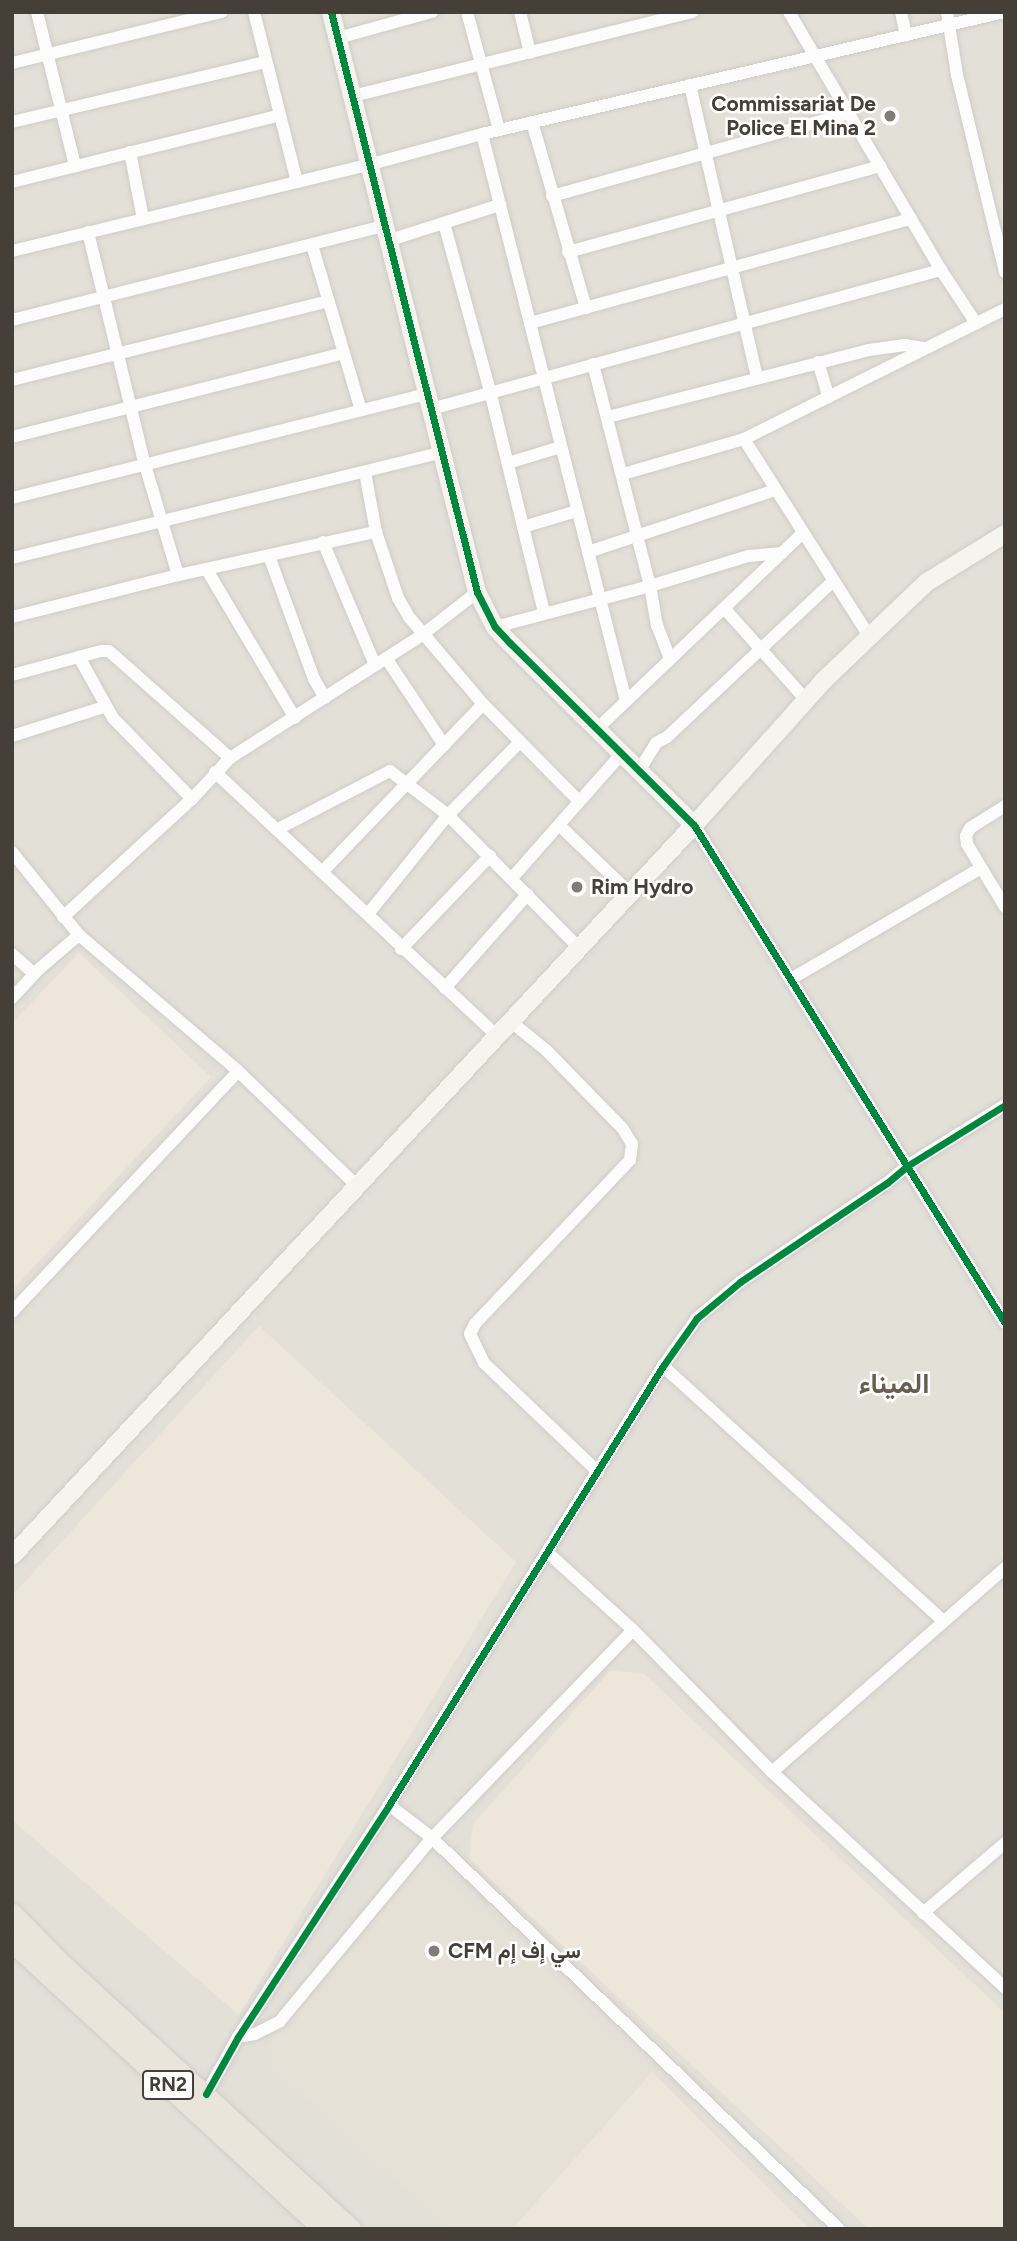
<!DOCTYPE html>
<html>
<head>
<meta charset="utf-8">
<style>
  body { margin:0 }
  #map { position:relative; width:1017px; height:2241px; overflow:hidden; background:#f0eeea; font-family:Figtree,Vazirmatn,sans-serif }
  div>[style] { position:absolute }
  .residential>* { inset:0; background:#e3e0d8; transform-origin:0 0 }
  .commercial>* { inset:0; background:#efe6db }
  .education>* { inset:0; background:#e6e1d6 }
  .roads { filter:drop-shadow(0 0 2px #ceccc8) drop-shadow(0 0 2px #ceccc8) }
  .street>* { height:12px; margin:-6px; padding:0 6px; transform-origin:6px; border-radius:6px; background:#fdfcfc }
  .secondary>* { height:18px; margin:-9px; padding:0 9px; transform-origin:9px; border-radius:9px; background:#f6f4ef }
  .highway>* { height:21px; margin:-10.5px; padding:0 10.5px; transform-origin:10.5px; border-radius:10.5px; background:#eae5db }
  .cycleway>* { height:7px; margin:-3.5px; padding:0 3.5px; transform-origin:3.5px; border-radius:3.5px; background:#00873e }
  .dots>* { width:19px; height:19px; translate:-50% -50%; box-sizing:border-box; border:4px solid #fff; border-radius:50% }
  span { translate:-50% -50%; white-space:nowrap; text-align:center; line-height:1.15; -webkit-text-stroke:5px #fff; paint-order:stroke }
  .shield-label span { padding:2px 5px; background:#fff; border:2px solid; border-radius:5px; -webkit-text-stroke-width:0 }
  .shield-label { font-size:19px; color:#453f37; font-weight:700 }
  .poi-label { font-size:21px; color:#453f37; font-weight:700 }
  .right { translate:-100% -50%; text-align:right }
  .left { translate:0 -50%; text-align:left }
  .district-label { font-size:28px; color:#675d4f; font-weight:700 }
  .frame { position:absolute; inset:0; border:14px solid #453f37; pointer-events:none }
</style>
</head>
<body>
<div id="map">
  <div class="residential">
    <div style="left:12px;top:12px;width:993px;height:2217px"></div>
  </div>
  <div class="commercial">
    <div style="clip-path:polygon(79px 953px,211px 1077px,12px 1290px,12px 1023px)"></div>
    <div style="clip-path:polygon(259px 1326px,516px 1562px,239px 2015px,12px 1820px,12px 1596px)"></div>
    <div style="clip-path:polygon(610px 1671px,643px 1673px,1005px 2013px,1005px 2229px,869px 2229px,469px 1859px,473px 1824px)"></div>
    <div style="clip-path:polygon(652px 2072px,810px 2229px,512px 2229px)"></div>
  </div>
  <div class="education">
    <div style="clip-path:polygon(1005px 182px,1005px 235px,992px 185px)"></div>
    <div style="clip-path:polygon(422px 1856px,652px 2072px,512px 2229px,450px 2229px,273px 2069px,271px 2045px)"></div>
  </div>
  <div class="roads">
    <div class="street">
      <div style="left:37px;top:12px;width:159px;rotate:76.1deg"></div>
      <div style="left:254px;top:12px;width:175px;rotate:75.8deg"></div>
      <div style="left:467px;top:12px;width:122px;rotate:74.8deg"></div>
      <div style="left:520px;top:12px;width:42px;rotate:76.3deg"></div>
      <div style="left:789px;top:12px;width:299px;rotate:59.5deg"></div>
      <div style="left:941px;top:270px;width:64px;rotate:56.6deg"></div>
      <div style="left:901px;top:12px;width:24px;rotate:78deg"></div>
      <div style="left:947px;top:12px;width:64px;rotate:81deg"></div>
      <div style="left:957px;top:75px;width:203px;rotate:76.3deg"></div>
      <div style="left:338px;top:38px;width:98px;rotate:-15.5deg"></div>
      <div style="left:12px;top:63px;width:216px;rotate:-13.7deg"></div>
      <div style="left:690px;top:85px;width:300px;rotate:77.1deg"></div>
      <div style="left:353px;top:96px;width:350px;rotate:-13.9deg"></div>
      <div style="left:12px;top:122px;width:261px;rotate:-13.3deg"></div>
      <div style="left:532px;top:122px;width:194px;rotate:73.8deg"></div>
      <div style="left:482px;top:134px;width:585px;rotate:75.75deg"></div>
      <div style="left:130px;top:152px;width:68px;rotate:79deg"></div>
      <div style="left:12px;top:182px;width:276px;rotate:-14deg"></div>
      <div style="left:552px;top:196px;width:308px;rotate:-15.6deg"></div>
      <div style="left:444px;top:223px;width:174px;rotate:74.7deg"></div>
      <div style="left:490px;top:391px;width:228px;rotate:76.3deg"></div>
      <div style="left:88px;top:232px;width:240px;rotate:76.3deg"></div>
      <div style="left:145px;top:465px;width:115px;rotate:73.3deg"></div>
      <div style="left:387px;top:241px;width:119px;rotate:-17.7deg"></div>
      <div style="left:312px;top:245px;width:172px;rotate:73.5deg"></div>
      <div style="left:12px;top:251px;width:366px;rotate:-13.6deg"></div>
      <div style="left:368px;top:165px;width:118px;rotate:-15.2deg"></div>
      <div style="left:482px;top:134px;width:536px;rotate:-13.15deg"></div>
      <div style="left:568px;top:252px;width:324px;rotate:-15.4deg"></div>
      <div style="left:12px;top:320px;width:383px;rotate:-14.2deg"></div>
      <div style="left:530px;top:323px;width:395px;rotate:-15.3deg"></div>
      <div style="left:818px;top:362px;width:37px;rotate:73deg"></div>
      <div style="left:593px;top:364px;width:229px;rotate:75.6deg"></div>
      <div style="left:650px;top:586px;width:40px;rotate:80deg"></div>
      <div style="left:657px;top:625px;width:36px;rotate:69deg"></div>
      <div style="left:12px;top:380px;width:326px;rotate:-14deg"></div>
      <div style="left:431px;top:409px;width:529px;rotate:-15.25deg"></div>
      <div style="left:608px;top:417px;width:269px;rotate:-14.4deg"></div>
      <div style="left:869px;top:350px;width:36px;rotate:-8deg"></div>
      <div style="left:905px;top:345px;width:20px;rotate:9deg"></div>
      <div style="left:12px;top:437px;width:342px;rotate:-14.2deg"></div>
      <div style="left:744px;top:439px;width:233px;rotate:57.6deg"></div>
      <div style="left:508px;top:463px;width:55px;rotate:-16.8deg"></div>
      <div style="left:365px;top:472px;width:61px;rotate:79.6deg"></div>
      <div style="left:376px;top:532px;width:70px;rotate:71.6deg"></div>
      <div style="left:398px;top:598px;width:22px;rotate:60deg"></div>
      <div style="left:409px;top:617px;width:114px;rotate:49.6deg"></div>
      <div style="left:483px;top:704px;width:136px;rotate:45.3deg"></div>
      <div style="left:623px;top:474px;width:126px;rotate:-16.1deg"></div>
      <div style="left:744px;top:439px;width:292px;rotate:-26.5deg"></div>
      <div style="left:12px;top:498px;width:427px;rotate:-14.1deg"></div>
      <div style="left:523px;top:527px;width:56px;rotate:-16.5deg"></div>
      <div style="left:323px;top:542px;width:134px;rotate:67.1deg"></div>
      <div style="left:588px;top:552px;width:197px;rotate:-18.3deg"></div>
      <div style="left:269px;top:556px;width:131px;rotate:69.9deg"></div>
      <div style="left:314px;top:679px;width:22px;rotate:60deg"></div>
      <div style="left:12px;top:558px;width:440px;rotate:-13.8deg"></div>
      <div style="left:207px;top:570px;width:172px;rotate:59.3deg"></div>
      <div style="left:724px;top:608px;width:123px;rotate:48.3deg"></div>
      <div style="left:12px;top:617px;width:171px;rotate:-14.2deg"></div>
      <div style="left:178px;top:575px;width:203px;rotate:-12.3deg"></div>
      <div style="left:495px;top:627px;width:160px;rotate:-14.8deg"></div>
      <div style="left:650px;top:586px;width:102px;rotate:-17deg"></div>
      <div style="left:748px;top:556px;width:34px;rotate:-5deg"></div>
      <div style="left:79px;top:657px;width:70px;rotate:60.9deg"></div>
      <div style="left:113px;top:718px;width:113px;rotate:45.7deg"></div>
      <div style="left:386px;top:658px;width:105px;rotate:56.3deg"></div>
      <div style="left:12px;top:675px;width:92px;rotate:-15.1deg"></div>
      <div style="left:101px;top:651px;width:8px"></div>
      <div style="left:109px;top:651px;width:162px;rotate:41.5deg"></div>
      <div style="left:598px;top:728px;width:282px;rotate:-43.6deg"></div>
      <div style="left:12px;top:736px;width:96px;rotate:-17.5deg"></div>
      <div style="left:640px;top:769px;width:31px;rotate:-58deg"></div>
      <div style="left:656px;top:743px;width:13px;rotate:-29deg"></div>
      <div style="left:667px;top:737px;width:226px;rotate:-43.2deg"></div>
      <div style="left:215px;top:772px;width:386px;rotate:43.1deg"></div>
      <div style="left:1005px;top:806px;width:41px;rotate:147.8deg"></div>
      <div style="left:970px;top:828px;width:9px;rotate:117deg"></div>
      <div style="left:966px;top:836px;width:8px;rotate:83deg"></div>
      <div style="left:967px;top:844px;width:74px;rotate:58.9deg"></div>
      <div style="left:559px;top:825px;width:98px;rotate:43.8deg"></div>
      <div style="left:694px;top:825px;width:587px;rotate:58.02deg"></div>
      <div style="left:278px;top:829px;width:126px;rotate:-27.4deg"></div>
      <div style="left:390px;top:771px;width:73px;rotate:37.2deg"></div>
      <div style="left:448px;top:815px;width:187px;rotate:45.4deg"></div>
      <div style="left:12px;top:852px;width:107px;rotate:51.1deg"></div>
      <div style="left:79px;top:935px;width:209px;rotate:40.5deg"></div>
      <div style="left:238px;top:1071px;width:165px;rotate:44deg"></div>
      <div style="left:323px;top:871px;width:231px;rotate:-46.2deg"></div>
      <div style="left:512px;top:878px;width:168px;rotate:-48.6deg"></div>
      <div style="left:368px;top:914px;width:127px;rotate:-51.1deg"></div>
      <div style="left:448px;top:815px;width:103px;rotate:-45.4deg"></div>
      <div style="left:63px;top:917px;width:175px;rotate:-42.5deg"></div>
      <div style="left:192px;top:799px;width:56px;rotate:-47.2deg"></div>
      <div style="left:230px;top:758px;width:228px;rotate:-32.6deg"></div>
      <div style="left:422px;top:635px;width:70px;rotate:-38deg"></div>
      <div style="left:401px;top:949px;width:129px;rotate:-46.3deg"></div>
      <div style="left:12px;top:954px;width:30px;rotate:42deg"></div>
      <div style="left:791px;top:979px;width:220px;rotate:-30.3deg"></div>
      <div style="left:445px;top:988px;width:125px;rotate:-48.6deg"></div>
      <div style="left:12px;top:998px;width:40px;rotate:-47deg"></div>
      <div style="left:39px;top:969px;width:52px;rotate:-40.4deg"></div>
      <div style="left:510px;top:1021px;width:46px;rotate:38.9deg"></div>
      <div style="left:546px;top:1050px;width:110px;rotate:45.7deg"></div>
      <div style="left:623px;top:1129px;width:17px;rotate:59deg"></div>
      <div style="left:632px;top:1144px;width:16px;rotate:97deg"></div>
      <div style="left:630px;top:1160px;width:226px;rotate:133.4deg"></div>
      <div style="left:475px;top:1324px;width:11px;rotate:117deg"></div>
      <div style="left:470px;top:1334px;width:32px;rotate:64deg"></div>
      <div style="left:484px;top:1363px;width:158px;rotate:43.7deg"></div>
      <div style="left:12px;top:1312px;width:330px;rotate:-46.8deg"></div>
      <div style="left:663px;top:1366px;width:377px;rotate:42.3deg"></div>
      <div style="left:547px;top:1552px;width:116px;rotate:42.2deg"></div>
      <div style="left:633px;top:1630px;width:199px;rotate:45.6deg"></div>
      <div style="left:772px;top:1772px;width:318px;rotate:42.8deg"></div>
      <div style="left:772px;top:1772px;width:310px;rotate:-41.2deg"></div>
      <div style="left:389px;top:1805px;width:54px;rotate:37.5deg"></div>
      <div style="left:432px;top:1838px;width:564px;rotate:43.85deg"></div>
      <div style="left:923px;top:1913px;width:108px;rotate:-40.5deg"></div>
      <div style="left:238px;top:2037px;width:17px;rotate:-10deg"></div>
      <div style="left:255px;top:2034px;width:28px;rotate:-27deg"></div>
      <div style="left:280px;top:2021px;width:238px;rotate:-50.3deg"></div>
      <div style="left:432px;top:1838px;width:289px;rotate:-46deg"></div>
      <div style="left:206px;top:2094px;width:65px;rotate:-60.7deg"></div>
      <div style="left:238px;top:2037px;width:277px;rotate:-56.9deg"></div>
      <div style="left:389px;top:1805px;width:517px;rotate:-58.03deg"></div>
      <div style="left:663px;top:1366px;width:59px;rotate:-54.7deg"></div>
      <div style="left:697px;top:1318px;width:56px;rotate:-39.9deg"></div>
      <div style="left:740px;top:1282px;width:177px;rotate:-34deg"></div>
      <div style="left:887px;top:1183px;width:26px;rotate:-40deg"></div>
      <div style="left:907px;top:1166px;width:115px;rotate:-31.9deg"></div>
    </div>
    <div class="secondary">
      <div style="left:331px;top:12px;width:598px;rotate:75.87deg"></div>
      <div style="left:477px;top:592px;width:39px;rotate:63deg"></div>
      <div style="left:495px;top:627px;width:22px;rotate:47deg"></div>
      <div style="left:510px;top:643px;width:259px;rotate:44.7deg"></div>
      <div style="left:12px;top:1556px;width:1000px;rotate:-46.99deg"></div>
      <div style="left:694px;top:825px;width:195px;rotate:-48.1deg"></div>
      <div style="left:824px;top:680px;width:142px;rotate:-43.6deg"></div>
      <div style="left:927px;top:582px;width:92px;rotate:-31.6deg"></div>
    </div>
    <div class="highway">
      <div style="left:12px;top:1914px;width:69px;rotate:45.6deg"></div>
      <div style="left:60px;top:1963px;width:394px;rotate:42.5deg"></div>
      <div style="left:12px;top:1941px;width:425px;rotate:42.7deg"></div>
    </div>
  </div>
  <div class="cycleway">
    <div style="left:331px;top:12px;width:598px;rotate:75.87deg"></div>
    <div style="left:477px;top:592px;width:39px;rotate:63deg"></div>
    <div style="left:495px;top:627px;width:22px;rotate:47deg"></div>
    <div style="left:510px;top:643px;width:259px;rotate:44.7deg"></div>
    <div style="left:694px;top:825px;width:587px;rotate:58.02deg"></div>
    <div style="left:206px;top:2094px;width:65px;rotate:-60.7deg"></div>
    <div style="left:238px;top:2037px;width:277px;rotate:-56.9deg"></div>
    <div style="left:389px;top:1805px;width:517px;rotate:-58.03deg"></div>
    <div style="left:663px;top:1366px;width:59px;rotate:-54.7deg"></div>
    <div style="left:697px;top:1318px;width:56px;rotate:-39.9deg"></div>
    <div style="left:740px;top:1282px;width:177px;rotate:-34deg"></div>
    <div style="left:887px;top:1183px;width:26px;rotate:-40deg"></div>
    <div style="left:907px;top:1166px;width:115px;rotate:-31.9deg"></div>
  </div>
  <div class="dots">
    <div style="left:890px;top:116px;background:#817c76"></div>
    <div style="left:577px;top:887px;background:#817c76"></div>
    <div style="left:434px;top:1951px;background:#817c76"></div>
  </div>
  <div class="shield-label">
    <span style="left:168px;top:2085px">RN2</span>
  </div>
  <div class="poi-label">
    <span class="right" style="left:876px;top:116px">Commissariat De<br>Police El Mina 2</span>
    <span class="left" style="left:591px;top:887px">Rim Hydro</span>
    <span class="left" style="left:448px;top:1951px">CFM سي إف إم</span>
  </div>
  <div class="district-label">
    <span style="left:894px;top:1383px">الميناء</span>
  </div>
  <div class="frame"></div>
</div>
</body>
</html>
